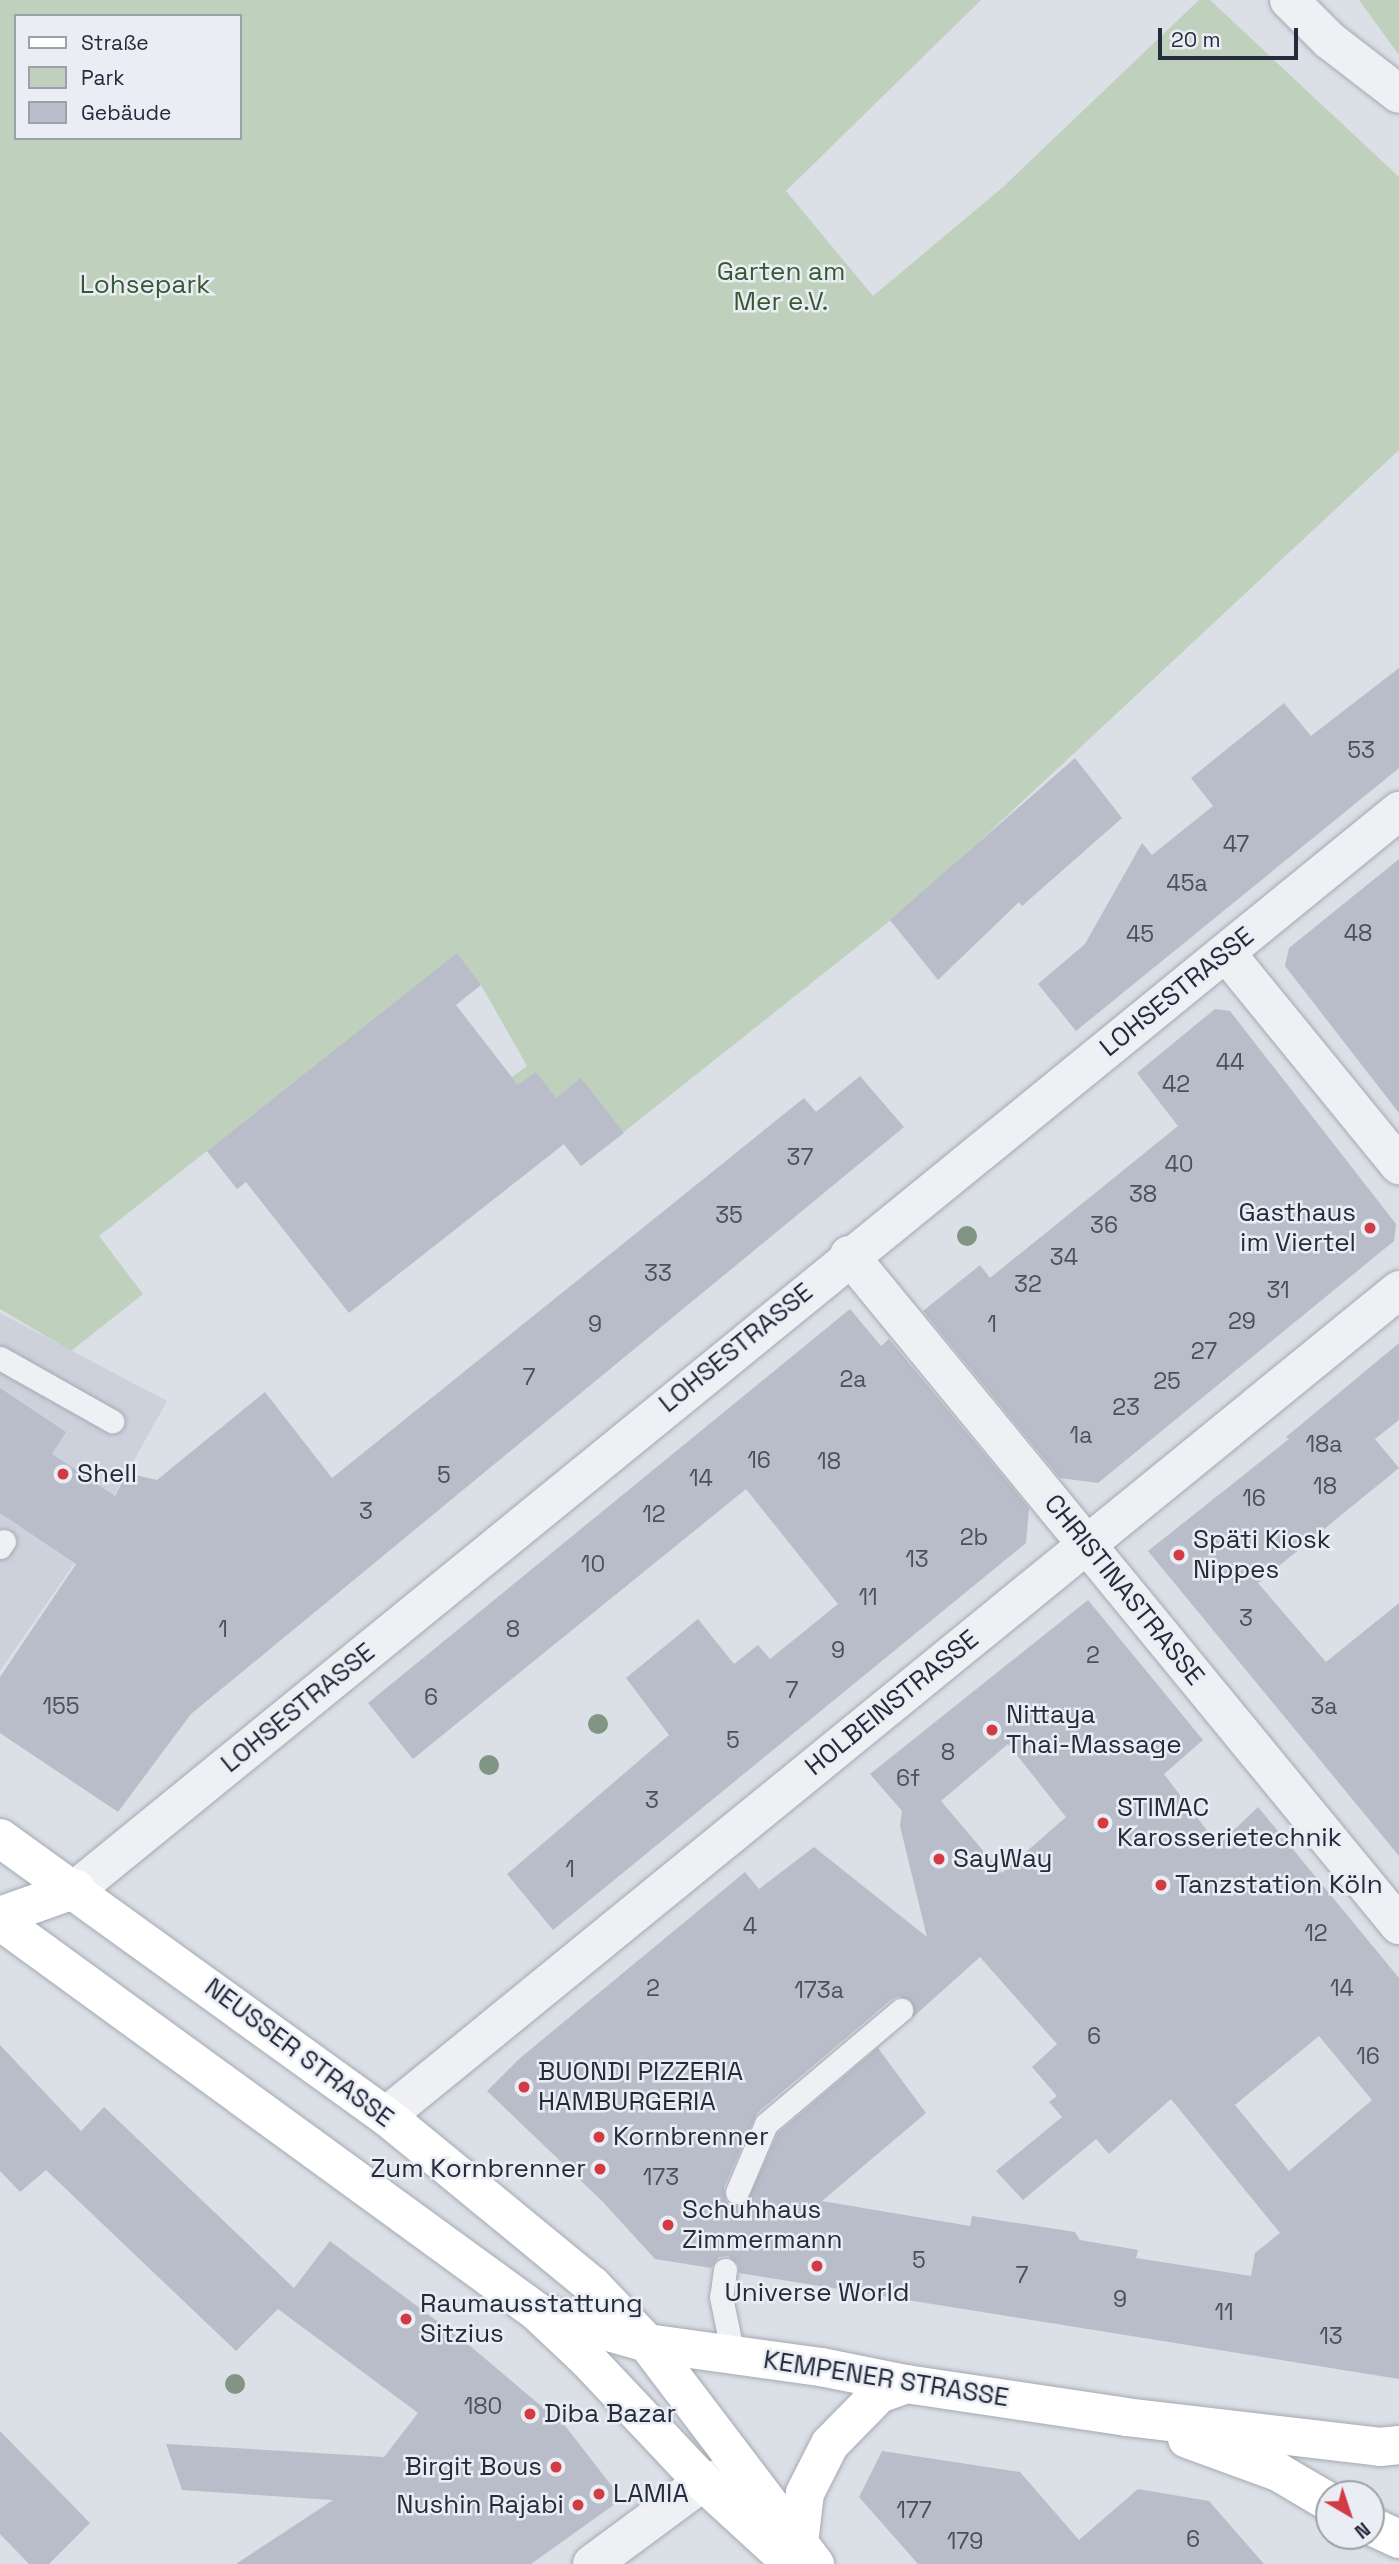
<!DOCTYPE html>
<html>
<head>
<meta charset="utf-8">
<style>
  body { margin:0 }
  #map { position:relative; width:1399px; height:2564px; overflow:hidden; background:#dbdfe6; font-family:"Space Grotesk",sans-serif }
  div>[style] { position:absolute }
  .built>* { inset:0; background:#cdd1db }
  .green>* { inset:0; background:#bfd0bc }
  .building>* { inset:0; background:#b8bdc9 }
  .roads { filter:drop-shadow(0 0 2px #a4a9b3) drop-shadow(0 0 2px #a4a9b3) }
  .lane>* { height:23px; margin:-11.5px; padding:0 11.5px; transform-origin:11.5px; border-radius:11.5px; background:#eef0f4 }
  .street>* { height:38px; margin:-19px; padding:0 19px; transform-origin:19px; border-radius:19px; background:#eef0f4 }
  .secondary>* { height:38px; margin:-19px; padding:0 19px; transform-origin:19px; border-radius:19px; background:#fff }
  .trees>* { width:20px; height:20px; margin:-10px; border-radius:50%; background:#809583 }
  .dots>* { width:19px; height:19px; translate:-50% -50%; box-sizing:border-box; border:4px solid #eaeef4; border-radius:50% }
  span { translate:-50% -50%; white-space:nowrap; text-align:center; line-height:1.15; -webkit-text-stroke:5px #eaeef4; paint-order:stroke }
  .number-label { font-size:23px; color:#4a505f }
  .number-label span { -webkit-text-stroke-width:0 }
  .park-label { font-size:26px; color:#365932 }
  .street-label { font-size:26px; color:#252b3c }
  .poi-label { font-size:26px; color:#252b3c }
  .right { translate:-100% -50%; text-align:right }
  .left { translate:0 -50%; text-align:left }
  .legend { position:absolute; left:14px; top:14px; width:228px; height:126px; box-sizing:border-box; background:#eaeef4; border:2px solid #9ba0aa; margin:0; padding:9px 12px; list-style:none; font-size:21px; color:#252b3c }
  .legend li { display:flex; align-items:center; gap:14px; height:35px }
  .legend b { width:35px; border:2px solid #9ba0aa }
  .north { position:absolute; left:1315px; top:2480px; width:70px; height:70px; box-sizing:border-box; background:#eaeef4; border:2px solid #9ba0aa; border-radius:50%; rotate:141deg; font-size:19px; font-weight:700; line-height:28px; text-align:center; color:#252b3c }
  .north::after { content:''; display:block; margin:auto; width:24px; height:32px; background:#d23a44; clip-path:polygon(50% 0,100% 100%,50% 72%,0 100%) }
  .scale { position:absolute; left:1158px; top:28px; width:140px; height:32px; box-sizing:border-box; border:4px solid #252b3c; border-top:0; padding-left:9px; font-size:21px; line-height:24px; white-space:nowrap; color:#252b3c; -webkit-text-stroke:5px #eaeef4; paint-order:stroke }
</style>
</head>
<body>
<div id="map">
  <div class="built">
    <div style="clip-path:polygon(0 1313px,167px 1401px,85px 1548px,0 1671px)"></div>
  </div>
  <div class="green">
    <div style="clip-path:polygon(evenodd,0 0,981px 0,786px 191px,873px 296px,1003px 187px,1199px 0,1210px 0,1399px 177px,1399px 450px,921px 896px,581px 1166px,512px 1077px,527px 1066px,481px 985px,457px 954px,99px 1236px,143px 1294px,71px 1351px,0 1309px,0 0,16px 16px,240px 16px,240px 138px,16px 138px,16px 16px)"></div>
    <div style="clip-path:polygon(1359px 0,1399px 0,1399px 55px)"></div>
  </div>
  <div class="building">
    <div style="clip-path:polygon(1399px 668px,1399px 768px,1076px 1031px,1038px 984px,1085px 944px,1142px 843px,1152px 855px,1213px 806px,1191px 778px,1284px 703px,1311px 736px)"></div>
    <div style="clip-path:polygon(1075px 758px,1122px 818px,1022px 906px,1019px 902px,938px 980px,890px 920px)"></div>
    <div style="clip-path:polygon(1399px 859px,1399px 1113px,1285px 966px,1289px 948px)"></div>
    <div style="clip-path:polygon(457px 953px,481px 985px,456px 1005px,518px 1085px,536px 1072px,556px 1098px,581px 1078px,624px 1133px,581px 1166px,564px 1144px,349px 1313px,246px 1182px,237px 1189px,207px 1151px)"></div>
    <div style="clip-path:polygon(1215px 1009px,1230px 1011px,1396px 1224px,1394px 1241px,1098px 1483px,1060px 1478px,923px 1311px,980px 1265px,990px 1278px,1178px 1126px,1137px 1073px)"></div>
    <div style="clip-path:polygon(860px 1076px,904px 1127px,191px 1714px,118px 1812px,0 1733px,0 1677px,76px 1564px,0 1513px,0 1388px,66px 1432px,52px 1454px,115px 1496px,127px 1473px,157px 1480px,265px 1392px,332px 1478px,804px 1098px,816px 1112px)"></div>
    <div style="clip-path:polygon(850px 1309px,881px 1346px,889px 1339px,1029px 1508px,1026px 1543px,553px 1930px,507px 1874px,669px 1735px,626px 1678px,698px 1619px,734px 1664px,758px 1645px,770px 1659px,838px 1604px,746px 1489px,413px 1759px,368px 1703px)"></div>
    <div style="clip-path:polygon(1399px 1343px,1399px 1420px,1375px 1439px,1399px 1468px,1258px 1583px,1326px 1662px,1399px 1603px,1399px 1856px,1148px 1551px,1289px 1439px,1286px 1437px)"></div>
    <div style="clip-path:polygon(evenodd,1088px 1600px,1203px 1740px,1164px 1774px,1218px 1845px,1258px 1807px,1399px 1978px,1399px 2379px,739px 2273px,738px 2264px,728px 2256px,719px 2257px,711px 2268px,655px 2259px,603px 2202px,487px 2091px,519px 2059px,745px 1872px,759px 1889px,814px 1847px,927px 1937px,900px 1826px,902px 1811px,870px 1774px,1088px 1600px,1008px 1744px,1066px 1817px,1002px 1873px,941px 1801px,1008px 1744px,1088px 1600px,980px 1957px,1057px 2044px,1032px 2067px,1057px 2096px,1049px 2102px,1062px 2117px,996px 2171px,1023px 2200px,1096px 2139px,1109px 2154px,1171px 2099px,1280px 2233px,1255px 2253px,1251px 2276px,1136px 2258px,1138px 2250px,1080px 2240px,1075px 2232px,972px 2216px,970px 2226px,822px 2201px,926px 2113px,878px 2048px,894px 2034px,778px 2133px,746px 2203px,738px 2206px,726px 2201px,724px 2187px,757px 2113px,892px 1999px,899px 1996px,911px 2001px,912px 2018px,980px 1957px,1088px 1600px,1319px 2036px,1372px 2100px,1289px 2171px,1235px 2105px,1319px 2036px)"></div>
    <div style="clip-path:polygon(0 2045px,81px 2131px,104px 2107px,294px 2288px,330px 2241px,469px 2345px,566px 2427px,622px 2499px,531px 2564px,236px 2564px,333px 2500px,182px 2490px,166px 2444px,384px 2457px,418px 2413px,278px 2309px,236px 2351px,46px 2170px,20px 2192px,0 2171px)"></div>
    <div style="clip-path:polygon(0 2431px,90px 2523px,49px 2564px,29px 2564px,0 2534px)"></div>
    <div style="clip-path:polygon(882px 2451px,1020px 2472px,1079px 2540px,1138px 2489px,1209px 2501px,1264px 2564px,918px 2564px,859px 2497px)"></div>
  </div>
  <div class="roads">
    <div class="lane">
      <div style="left:0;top:1358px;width:129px;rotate:29.4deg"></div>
      <div style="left:0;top:1547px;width:7px;rotate:-56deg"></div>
      <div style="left:737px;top:2192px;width:74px;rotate:-66.9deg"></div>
      <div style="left:766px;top:2124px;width:177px;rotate:-40.2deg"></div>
      <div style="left:725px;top:2270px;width:27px;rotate:98deg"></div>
      <div style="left:721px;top:2297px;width:59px;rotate:78.3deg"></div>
    </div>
    <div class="street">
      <div style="left:1289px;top:0;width:57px;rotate:45deg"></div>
      <div style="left:1329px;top:40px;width:88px;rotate:37.6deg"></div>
      <div style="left:1226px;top:953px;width:274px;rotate:50.8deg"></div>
      <div style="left:849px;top:1255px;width:867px;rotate:50.62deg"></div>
      <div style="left:76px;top:1889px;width:1707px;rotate:-39.17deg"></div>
      <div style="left:386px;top:2116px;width:1307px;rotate:-39.19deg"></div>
      <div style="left:592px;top:2564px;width:138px;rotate:-36.5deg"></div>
      <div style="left:703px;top:2482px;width:21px;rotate:-11deg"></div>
      <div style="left:724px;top:2478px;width:13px;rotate:29deg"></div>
    </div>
    <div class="secondary">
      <div style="left:0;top:1838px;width:476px;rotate:35.8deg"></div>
      <div style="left:386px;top:2116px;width:266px;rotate:39.4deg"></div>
      <div style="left:592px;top:2285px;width:80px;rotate:46.5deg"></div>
      <div style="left:647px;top:2343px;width:278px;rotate:52.8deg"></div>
      <div style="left:0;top:1916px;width:81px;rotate:-19.6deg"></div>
      <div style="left:0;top:1921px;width:663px;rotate:36.04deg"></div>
      <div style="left:536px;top:2311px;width:71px;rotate:43.3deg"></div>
      <div style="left:588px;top:2360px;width:168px;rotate:46.7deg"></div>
      <div style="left:703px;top:2482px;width:118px;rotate:42.6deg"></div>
      <div style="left:548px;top:2315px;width:103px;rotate:15.8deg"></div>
      <div style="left:647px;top:2343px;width:176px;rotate:7.9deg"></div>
      <div style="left:821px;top:2367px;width:87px;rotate:11.3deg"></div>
      <div style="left:906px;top:2384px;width:222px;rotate:8.5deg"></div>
      <div style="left:1126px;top:2417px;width:256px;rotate:6.7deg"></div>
      <div style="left:1380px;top:2447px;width:19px;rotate:-6deg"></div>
      <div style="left:1187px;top:2439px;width:97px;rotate:19.9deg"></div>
      <div style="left:1278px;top:2472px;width:59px;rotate:30.5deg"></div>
      <div style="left:1371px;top:2526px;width:31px;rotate:25deg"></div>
      <div style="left:799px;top:2543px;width:50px;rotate:-83.2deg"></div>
      <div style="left:805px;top:2493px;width:55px;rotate:-63deg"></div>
      <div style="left:830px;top:2444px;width:70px;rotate:-45.6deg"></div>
      <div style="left:879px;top:2394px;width:29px;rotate:-20deg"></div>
    </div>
  </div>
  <div class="trees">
    <div style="left:967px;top:1236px"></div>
    <div style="left:598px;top:1724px"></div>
    <div style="left:489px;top:1765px"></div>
    <div style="left:235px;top:2384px"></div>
  </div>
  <div class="dots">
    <div style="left:1370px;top:1228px;background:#d23a44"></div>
    <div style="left:63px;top:1474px;background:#d23a44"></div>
    <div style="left:1179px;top:1555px;background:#d23a44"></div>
    <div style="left:992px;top:1730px;background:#d23a44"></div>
    <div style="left:1103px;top:1823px;background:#d23a44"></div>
    <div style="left:939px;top:1859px;background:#d23a44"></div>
    <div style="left:1161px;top:1885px;background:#d23a44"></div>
    <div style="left:524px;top:2087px;background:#d23a44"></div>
    <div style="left:599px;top:2137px;background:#d23a44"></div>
    <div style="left:600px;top:2169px;background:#d23a44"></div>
    <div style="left:668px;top:2225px;background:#d23a44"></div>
    <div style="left:817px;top:2266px;background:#d23a44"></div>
    <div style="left:406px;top:2319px;background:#d23a44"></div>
    <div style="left:530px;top:2414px;background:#d23a44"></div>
    <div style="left:556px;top:2467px;background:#d23a44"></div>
    <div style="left:599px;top:2494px;background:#d23a44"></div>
    <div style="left:578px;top:2505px;background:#d23a44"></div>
  </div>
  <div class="number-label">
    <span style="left:1361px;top:750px">53</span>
    <span style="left:1236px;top:844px">47</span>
    <span style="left:1187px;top:883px">45a</span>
    <span style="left:1358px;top:933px">48</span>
    <span style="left:1140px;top:934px">45</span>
    <span style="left:1230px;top:1062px">44</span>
    <span style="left:1176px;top:1084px">42</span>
    <span style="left:800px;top:1157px">37</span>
    <span style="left:1179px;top:1164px">40</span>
    <span style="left:1143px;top:1194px">38</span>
    <span style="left:729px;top:1215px">35</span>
    <span style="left:1104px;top:1225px">36</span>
    <span style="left:1064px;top:1257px">34</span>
    <span style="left:658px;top:1273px">33</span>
    <span style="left:1028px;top:1284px">32</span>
    <span style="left:1278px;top:1290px">31</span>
    <span style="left:1242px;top:1321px">29</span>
    <span style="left:595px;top:1324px">9</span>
    <span style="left:992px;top:1324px">1</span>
    <span style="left:1204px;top:1351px">27</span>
    <span style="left:529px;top:1377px">7</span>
    <span style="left:853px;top:1379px">2a</span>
    <span style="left:1167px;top:1381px">25</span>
    <span style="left:1126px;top:1407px">23</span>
    <span style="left:1081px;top:1435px">1a</span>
    <span style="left:1324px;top:1444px">18a</span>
    <span style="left:759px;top:1460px">16</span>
    <span style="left:829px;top:1461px">18</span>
    <span style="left:444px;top:1475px">5</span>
    <span style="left:701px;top:1478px">14</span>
    <span style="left:1325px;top:1486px">18</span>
    <span style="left:1254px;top:1498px">16</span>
    <span style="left:366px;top:1511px">3</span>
    <span style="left:654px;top:1514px">12</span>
    <span style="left:974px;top:1537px">2b</span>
    <span style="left:917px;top:1559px">13</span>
    <span style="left:593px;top:1564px">10</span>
    <span style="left:868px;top:1597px">11</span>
    <span style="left:1246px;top:1618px">3</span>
    <span style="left:223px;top:1629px">1</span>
    <span style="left:513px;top:1629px">8</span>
    <span style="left:838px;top:1650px">9</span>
    <span style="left:1093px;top:1655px">2</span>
    <span style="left:792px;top:1690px">7</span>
    <span style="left:431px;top:1697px">6</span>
    <span style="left:61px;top:1706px">155</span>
    <span style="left:1324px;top:1706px">3a</span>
    <span style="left:733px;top:1740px">5</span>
    <span style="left:948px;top:1752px">8</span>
    <span style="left:908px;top:1778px">6f</span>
    <span style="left:652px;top:1800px">3</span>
    <span style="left:570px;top:1869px">1</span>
    <span style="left:750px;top:1926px">4</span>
    <span style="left:1316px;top:1933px">12</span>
    <span style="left:653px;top:1988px">2</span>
    <span style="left:1342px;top:1988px">14</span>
    <span style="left:819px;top:1990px">173a</span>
    <span style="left:1094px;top:2036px">6</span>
    <span style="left:1368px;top:2056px">16</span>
    <span style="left:661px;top:2177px">173</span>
    <span style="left:919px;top:2260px">5</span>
    <span style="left:1022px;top:2275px">7</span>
    <span style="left:1120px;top:2299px">9</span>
    <span style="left:1224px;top:2312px">11</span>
    <span style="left:1331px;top:2336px">13</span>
    <span style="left:483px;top:2406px">180</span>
    <span style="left:914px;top:2510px">177</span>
    <span style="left:1193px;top:2539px">6</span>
    <span style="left:965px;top:2541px">179</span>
  </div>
  <div class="park-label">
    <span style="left:781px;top:287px">Garten am<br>Mer e.V.</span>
    <span style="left:145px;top:285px">Lohsepark</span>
  </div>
  <div class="street-label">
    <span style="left:1177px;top:992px;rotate:-39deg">LOHSESTRASSE</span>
    <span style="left:736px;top:1348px;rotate:-39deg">LOHSESTRASSE</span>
    <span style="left:1124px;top:1590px;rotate:51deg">CHRISTINASTRASSE</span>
    <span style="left:892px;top:1703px;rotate:-39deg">HOLBEINSTRASSE</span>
    <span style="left:298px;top:1708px;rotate:-39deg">LOHSESTRASSE</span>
    <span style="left:299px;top:2053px;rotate:37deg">NEUSSER STRASSE</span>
    <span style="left:886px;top:2379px;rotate:9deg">KEMPENER STRASSE</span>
  </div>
  <div class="poi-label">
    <span class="right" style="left:1356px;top:1228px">Gasthaus<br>im Viertel</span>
    <span class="left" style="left:77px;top:1474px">Shell</span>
    <span class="left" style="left:1193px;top:1555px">Späti Kiosk<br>Nippes</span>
    <span class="left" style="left:1006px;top:1730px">Nittaya<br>Thai-Massage</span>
    <span class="left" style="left:1117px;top:1823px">STIMAC<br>Karosserietechnik</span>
    <span class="left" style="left:953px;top:1859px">SayWay</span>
    <span class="left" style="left:1175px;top:1885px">Tanzstation Köln</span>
    <span class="left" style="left:538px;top:2087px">BUONDI PIZZERIA<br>HAMBURGERIA</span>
    <span class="left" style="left:613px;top:2137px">Kornbrenner</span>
    <span class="right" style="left:586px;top:2169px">Zum Kornbrenner</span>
    <span class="left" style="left:682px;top:2225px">Schuhhaus<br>Zimmermann</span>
    <span style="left:817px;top:2293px">Universe World</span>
    <span class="left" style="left:420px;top:2319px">Raumausstattung<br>Sitzius</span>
    <span class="left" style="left:544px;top:2414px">Diba Bazar</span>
    <span class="right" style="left:542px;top:2467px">Birgit Bous</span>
    <span class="left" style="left:613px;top:2494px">LAMIA</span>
    <span class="right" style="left:564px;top:2505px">Nushin Rajabi</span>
  </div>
  <ul class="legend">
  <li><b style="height:9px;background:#fff"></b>Straße</li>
  <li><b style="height:19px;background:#bfd0bc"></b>Park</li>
  <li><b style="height:19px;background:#b8bdc9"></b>Gebäude</li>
  </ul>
  <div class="north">N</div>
  <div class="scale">20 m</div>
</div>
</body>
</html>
